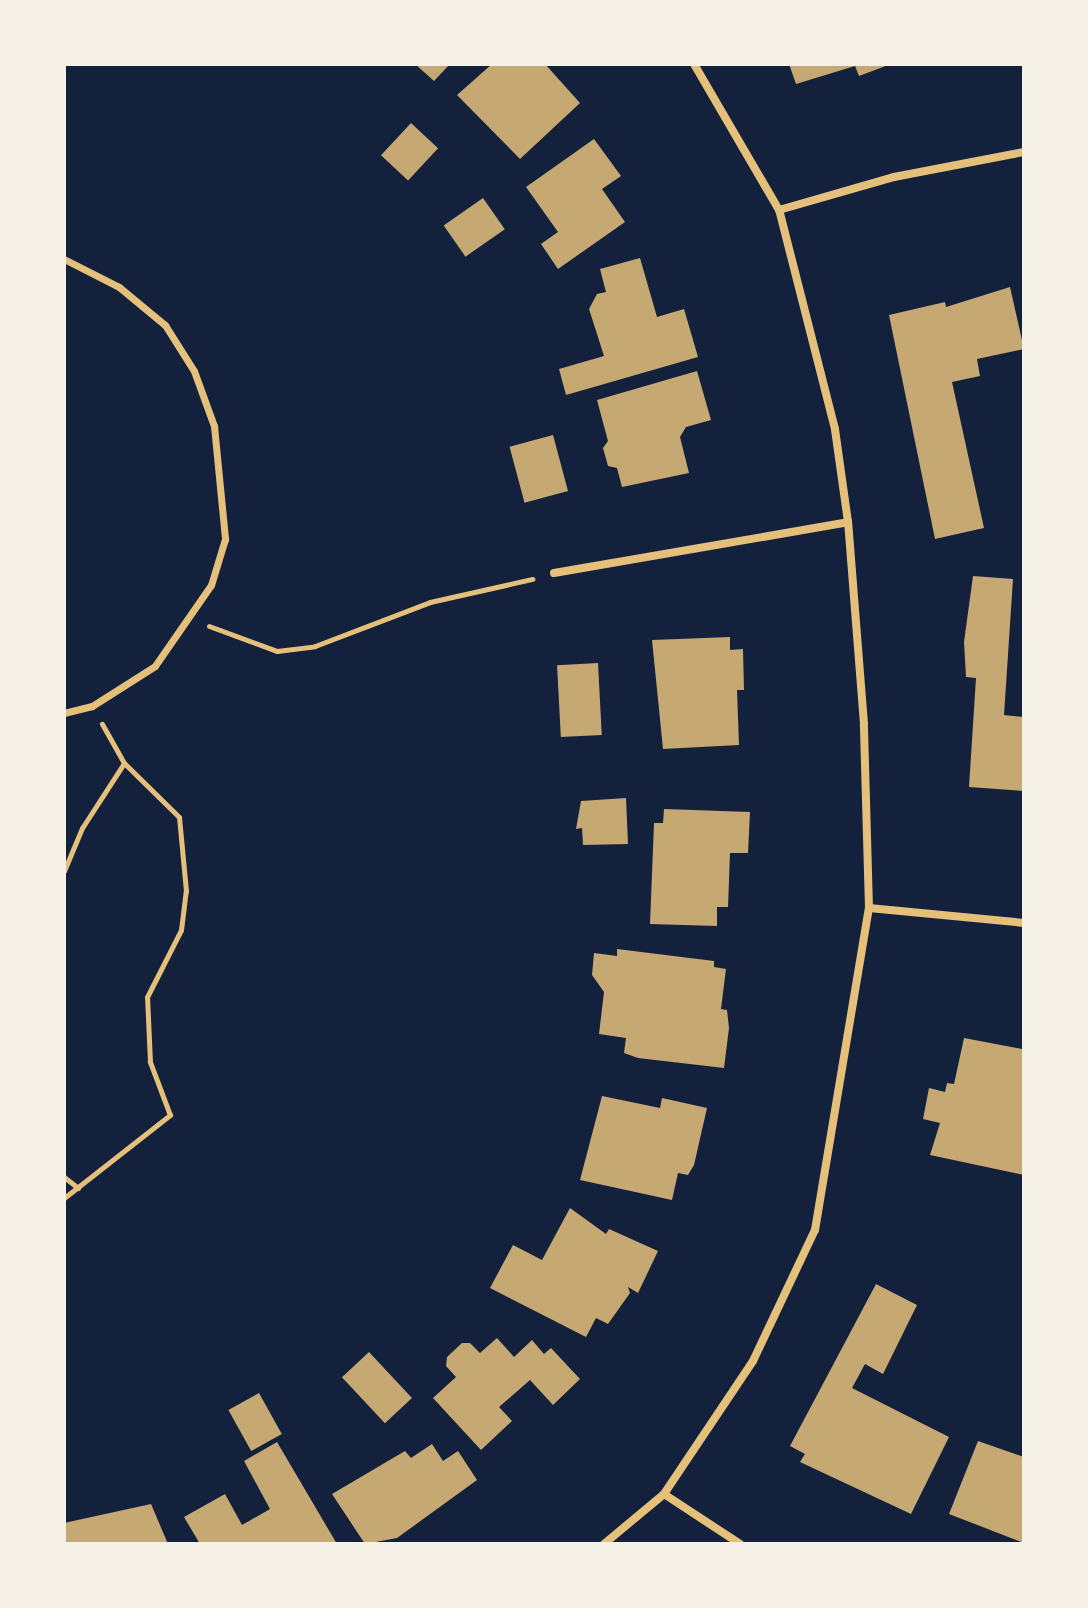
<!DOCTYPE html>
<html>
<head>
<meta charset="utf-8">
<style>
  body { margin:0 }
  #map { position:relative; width:1088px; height:1608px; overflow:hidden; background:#14213d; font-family:"Noto Sans",sans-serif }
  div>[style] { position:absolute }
  .building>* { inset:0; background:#c6a872; transform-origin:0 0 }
  .path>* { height:5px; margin:-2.5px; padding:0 2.5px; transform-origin:2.5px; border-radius:2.5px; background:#e5c07b }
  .pedestrian>* { height:7px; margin:-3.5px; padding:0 3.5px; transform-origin:3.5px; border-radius:3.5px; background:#e5c07b }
  .minor>* { height:8px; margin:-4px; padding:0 4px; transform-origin:4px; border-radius:4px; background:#e5c07b }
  span { translate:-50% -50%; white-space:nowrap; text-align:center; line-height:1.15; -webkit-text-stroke:6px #f6f1e7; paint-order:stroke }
  .frame { position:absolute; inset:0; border:66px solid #f6f1e7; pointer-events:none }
</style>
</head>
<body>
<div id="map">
  <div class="building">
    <div style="clip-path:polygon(415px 64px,450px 64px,434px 81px)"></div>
    <div style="clip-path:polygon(492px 64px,545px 64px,580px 103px,520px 159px,457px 95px)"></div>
    <div style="clip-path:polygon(789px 64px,891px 64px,859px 76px,855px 66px,796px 84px)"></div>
    <div style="left:411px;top:123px;width:37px;height:44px;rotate:43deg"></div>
    <div style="clip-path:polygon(594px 139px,621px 176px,602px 189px,625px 222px,558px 269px,541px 244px,558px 232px,526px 187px)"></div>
    <div style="left:483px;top:198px;width:38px;height:48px;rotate:55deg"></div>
    <div style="clip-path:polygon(640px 258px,657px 317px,684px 309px,698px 357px,566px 395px,559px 369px,604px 356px,589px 309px,597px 294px,606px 292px,600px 269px)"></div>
    <div style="clip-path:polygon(1010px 287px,1024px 349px,977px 359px,980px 376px,952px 382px,984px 528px,935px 539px,889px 315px,945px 302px,946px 307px)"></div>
    <div style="clip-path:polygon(697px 371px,711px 420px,686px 427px,680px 437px,689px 473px,622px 487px,617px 468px,608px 466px,603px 448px,608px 441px,597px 400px)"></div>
    <div style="left:553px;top:435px;width:58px;height:45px;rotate:75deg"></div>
    <div style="clip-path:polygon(973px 576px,1013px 579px,1004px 715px,1024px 717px,1024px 791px,969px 787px,976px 678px,966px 677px,964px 642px)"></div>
    <div style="clip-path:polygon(730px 637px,730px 650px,743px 649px,744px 690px,737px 690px,739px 745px,663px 749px,652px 640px)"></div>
    <div style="left:598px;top:663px;width:72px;height:41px;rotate:87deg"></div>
    <div style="clip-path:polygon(626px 798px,628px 844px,583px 845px,582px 828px,576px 829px,581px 801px)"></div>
    <div style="clip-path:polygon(664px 809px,750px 812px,748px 853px,730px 853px,728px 907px,717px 907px,717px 926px,650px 924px,654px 823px,663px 823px)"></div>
    <div style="clip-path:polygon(617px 949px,714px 961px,714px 967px,726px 969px,721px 1009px,727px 1010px,729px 1028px,724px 1068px,638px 1058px,624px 1053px,626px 1038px,599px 1034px,604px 992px,592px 975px,594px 953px,617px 956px)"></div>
    <div style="clip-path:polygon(964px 1038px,1022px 1049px,1024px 1054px,1024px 1175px,930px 1155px,940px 1123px,923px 1119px,929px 1088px,945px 1092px,947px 1083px,954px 1084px)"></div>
    <div style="clip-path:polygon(602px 1096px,660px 1108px,662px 1098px,707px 1108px,694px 1165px,688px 1175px,678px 1173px,672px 1200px,580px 1180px)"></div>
    <div style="clip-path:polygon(570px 1208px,606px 1234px,609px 1229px,658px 1251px,638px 1293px,628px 1287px,630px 1293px,608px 1324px,596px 1318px,586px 1337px,490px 1288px,513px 1245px,542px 1260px)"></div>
    <div style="clip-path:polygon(876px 1284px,917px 1305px,883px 1374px,865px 1364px,852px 1388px,949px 1437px,911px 1514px,800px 1462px,805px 1454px,790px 1446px)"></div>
    <div style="clip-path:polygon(497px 1338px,514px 1357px,532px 1340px,544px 1354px,551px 1348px,580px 1379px,553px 1405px,530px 1380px,499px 1407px,512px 1421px,481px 1450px,433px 1398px,456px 1377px,446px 1366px,447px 1357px,462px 1343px,470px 1343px,480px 1353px)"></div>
    <div style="left:369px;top:1352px;width:63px;height:37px;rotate:47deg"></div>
    <div style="left:259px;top:1393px;width:47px;height:35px;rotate:61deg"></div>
    <div style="clip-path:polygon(978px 1441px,1024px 1457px,1024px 1543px,949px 1514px)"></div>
    <div style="clip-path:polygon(277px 1442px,337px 1544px,200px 1544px,184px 1517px,225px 1494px,242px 1525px,270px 1509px,244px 1461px)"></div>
    <div style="clip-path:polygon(432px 1444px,443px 1461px,458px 1451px,477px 1480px,397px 1538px,365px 1544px,332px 1494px,405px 1451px,411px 1458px)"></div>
    <div style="clip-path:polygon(151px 1504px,168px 1544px,64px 1544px,64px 1523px)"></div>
  </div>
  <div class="path">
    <div style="left:209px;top:626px;width:72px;rotate:20.2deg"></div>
    <div style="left:277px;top:651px;width:38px;rotate:-7deg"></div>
    <div style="left:315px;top:646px;width:123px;rotate:-20.9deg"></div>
    <div style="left:430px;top:602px;width:105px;rotate:-12.7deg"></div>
    <div style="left:64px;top:871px;width:47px;rotate:-67.3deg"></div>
    <div style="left:82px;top:828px;width:77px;rotate:-57.1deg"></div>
    <div style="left:64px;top:1177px;width:18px;rotate:38deg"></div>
    <div style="left:64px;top:1198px;width:135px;rotate:-38.1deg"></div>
    <div style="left:170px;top:1115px;width:57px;rotate:-110.7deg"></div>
    <div style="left:150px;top:1062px;width:65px;rotate:-92.6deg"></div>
    <div style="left:147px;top:997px;width:75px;rotate:-63.1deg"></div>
    <div style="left:181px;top:930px;width:39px;rotate:-83deg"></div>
    <div style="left:186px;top:891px;width:74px;rotate:-95.4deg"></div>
    <div style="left:179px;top:817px;width:77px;rotate:-135.5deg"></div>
    <div style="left:124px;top:763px;width:45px;rotate:-119.4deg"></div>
  </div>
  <div class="pedestrian">
    <div style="left:64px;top:259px;width:62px;rotate:27deg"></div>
    <div style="left:119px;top:287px;width:60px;rotate:39.6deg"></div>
    <div style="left:165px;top:325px;width:54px;rotate:57.8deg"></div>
    <div style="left:194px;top:371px;width:59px;rotate:70deg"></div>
    <div style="left:214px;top:426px;width:114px;rotate:84.4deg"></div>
    <div style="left:225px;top:539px;width:48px;rotate:106.9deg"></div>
    <div style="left:211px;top:585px;width:98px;rotate:124.7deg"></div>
    <div style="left:155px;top:666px;width:75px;rotate:147.6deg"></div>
    <div style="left:92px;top:706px;width:29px;rotate:166deg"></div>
  </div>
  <div class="minor">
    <div style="left:779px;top:210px;width:120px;rotate:-16deg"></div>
    <div style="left:894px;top:177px;width:132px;rotate:-10.9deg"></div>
    <div style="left:554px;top:573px;width:298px;rotate:-9.8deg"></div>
    <div style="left:869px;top:908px;width:156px;rotate:5.5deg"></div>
    <div style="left:664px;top:1494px;width:91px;rotate:33.3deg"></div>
    <div style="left:604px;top:1544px;width:78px;rotate:-39.8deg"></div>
    <div style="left:664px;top:1494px;width:160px;rotate:-56.2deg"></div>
    <div style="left:753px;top:1361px;width:145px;rotate:-64.7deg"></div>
    <div style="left:815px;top:1230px;width:326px;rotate:-80.5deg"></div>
    <div style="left:869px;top:908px;width:184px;rotate:-91.6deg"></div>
    <div style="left:864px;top:724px;width:203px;rotate:-94.5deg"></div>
    <div style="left:848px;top:522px;width:94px;rotate:-98deg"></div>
    <div style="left:835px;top:429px;width:226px;rotate:-104.3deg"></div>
    <div style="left:779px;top:210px;width:169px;rotate:-120.2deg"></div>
  </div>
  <div class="frame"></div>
</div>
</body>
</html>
